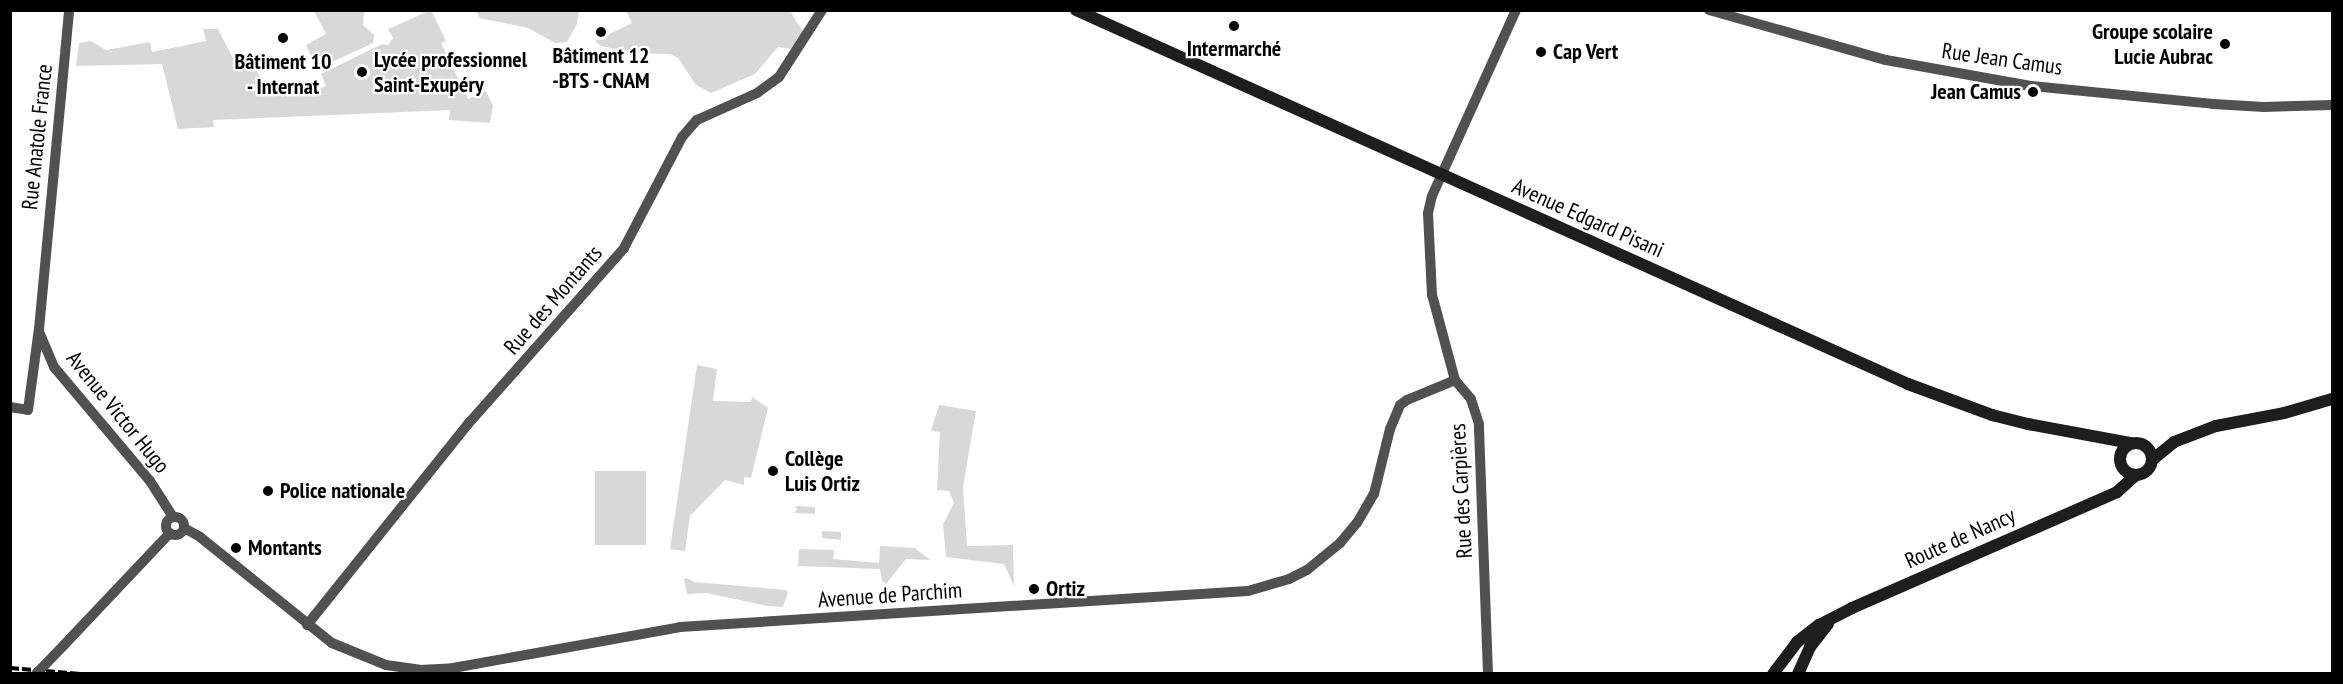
<!DOCTYPE html>
<html>
<head>
<meta charset="utf-8">
<style>
  body { margin:0 }
  #map { position:relative; width:2343px; height:684px; overflow:hidden; background:#fff; font-family:"PT Sans Narrow",sans-serif }
  div>[style] { position:absolute }
  .green>* { inset:0; background:#d8d8d8; transform-origin:0 0 }
  .tertiary>* { height:10px; margin:-5px; padding:0 5px; transform-origin:5px; border-radius:5px; background:#515151 }
  .tertiary>.ring { margin:-5px; padding:0; box-sizing:content-box; background:none; border:10px solid #515151; border-radius:50% }
  .secondary>* { height:12px; margin:-6px; padding:0 6px; transform-origin:6px; border-radius:6px; background:#1e1e1e }
  .secondary>.ring { margin:-6px; padding:0; box-sizing:content-box; background:none; border:12px solid #1e1e1e; border-radius:50% }
  .rail>* { height:4px; margin-top:-2px; transform-origin:0; background:repeating-linear-gradient(90deg,#000 0 9px,transparent 0 12px) }
  .tertiary-bridge>* { height:10px; margin:-5px; padding:0 5px; transform-origin:5px; border-radius:5px; background:#515151 }
  .dots>* { width:16px; height:16px; translate:-50% -50%; box-sizing:border-box; border:3px solid #fff; border-radius:50% }
  span { translate:-50% -50%; white-space:nowrap; text-align:center; line-height:1.15; -webkit-text-stroke:4.5px #fff; paint-order:stroke }
  .poi-label { font-size:22px; color:#000; font-weight:700 }
  .right { translate:-100% -50%; text-align:right }
  .left { translate:0 -50%; text-align:left }
  .street-label { font-size:22px; color:#000 }
  .frame { position:absolute; inset:0; border:12px solid #000; pointer-events:none }
</style>
</head>
<body>
<div id="map">
  <div class="green">
    <div style="clip-path:polygon(431px 10px,446px 41px,441px 43px,468px 99px,486px 91px,493px 106px,490px 123px,449px 120px,450px 110px,213px 120px,214px 127px,178px 129px,162px 64px,76px 66px,79px 43px,91px 41px,106px 50px,150px 42px,152px 52px,206px 41px,203px 29px,218px 29px,238px 68px,257px 71px,266px 91px,286px 82px,290px 89px,309px 80px,315px 91px,326px 86px,321px 74px,382px 44px,388px 45px,393px 38px,388px 29px)"></div>
    <div style="clip-path:polygon(626px 10px,790px 11px,803px 32px,793px 49px,778px 47px,755px 74px,711px 93px,696px 85px,678px 58px,670px 54px,635px 53px,601px 46px,595px 41px,632px 23px)"></div>
    <div style="clip-path:polygon(314px 11px,364px 11px,363px 25px,374px 35px,373px 43px,317px 69px,306px 45px,326px 34px)"></div>
    <div style="clip-path:polygon(579px 11px,577px 24px,567px 42px,555px 43px,528px 28px,480px 18px,476px 11px)"></div>
    <div style="clip-path:polygon(697px 365px,717px 369px,713px 401px,751px 402px,752px 397px,768px 408px,751px 478px,744px 477px,744px 485px,725px 480px,690px 516px,685px 551px,670px 549px)"></div>
    <div style="clip-path:polygon(939px 405px,976px 411px,963px 487px,967px 546px,1013px 545px,1014px 586px,1004px 564px,946px 557px,943px 524px,954px 503px,949px 491px,937px 490px,940px 432px,931px 431px)"></div>
    <div style="left:595px;top:471px;width:51px;height:74px"></div>
    <div style="clip-path:polygon(795px 506px,815px 507px,815px 514px,793px 513px,797px 510px)"></div>
    <div style="clip-path:polygon(822px 531px,841px 532px,841px 540px,822px 538px)"></div>
    <div style="clip-path:polygon(880px 546px,915px 548px,930px 560px,906px 559px,886px 584px,882px 581px,880px 569px,798px 566px,799px 549px,834px 550px,833px 559px,879px 563px)"></div>
    <div style="clip-path:polygon(687px 578px,694px 582px,786px 590px,788px 593px,783px 607px,767px 606px,707px 593px,687px 594px,684px 579px)"></div>
  </div>
  <div class="tertiary">
    <div style="left:1709px;top:10px;width:184px;rotate:15.8deg"></div>
    <div style="left:1886px;top:60px;width:147px;rotate:10.2deg"></div>
    <div style="left:2031px;top:86px;width:183px;rotate:5.6deg"></div>
    <div style="left:2213px;top:104px;width:51px;rotate:3.4deg"></div>
    <div style="left:2264px;top:107px;width:68px;rotate:-1.7deg"></div>
    <div style="left:40px;top:334px;width:36px;rotate:67deg"></div>
    <div style="left:54px;top:367px;width:149px;rotate:49.9deg"></div>
    <div style="left:150px;top:481px;width:43px;rotate:57.4deg"></div>
    <div style="left:10px;top:407px;width:18px;rotate:9deg"></div>
    <div style="left:28px;top:410px;width:82px;rotate:-82.3deg"></div>
    <div style="left:39px;top:329px;width:320px;rotate:-84.6deg"></div>
    <div class="ring" style="left:166px;top:517px;width:8px;height:8px"></div>
    <div style="left:184px;top:528px;width:18px;rotate:29deg"></div>
    <div style="left:200px;top:537px;width:169px;rotate:38.8deg"></div>
    <div style="left:332px;top:643px;width:58px;rotate:22.2deg"></div>
    <div style="left:386px;top:665px;width:34px;rotate:8deg"></div>
    <div style="left:420px;top:670px;width:33px;rotate:-3deg"></div>
    <div style="left:453px;top:668px;width:231px;rotate:-10.2deg"></div>
    <div style="left:680px;top:627px;width:569px;rotate:-3.63deg"></div>
    <div style="left:1248px;top:591px;width:43px;rotate:-16.3deg"></div>
    <div style="left:1289px;top:579px;width:20px;rotate:-27deg"></div>
    <div style="left:1307px;top:570px;width:43px;rotate:-39.3deg"></div>
    <div style="left:1340px;top:543px;width:26px;rotate:-50deg"></div>
    <div style="left:1357px;top:523px;width:34px;rotate:-60deg"></div>
    <div style="left:1374px;top:494px;width:67px;rotate:-76.2deg"></div>
    <div style="left:1390px;top:429px;width:26px;rotate:-67deg"></div>
    <div style="left:1400px;top:405px;width:9px;rotate:-36deg"></div>
    <div style="left:1407px;top:400px;width:52px;rotate:-22.6deg"></div>
    <div style="left:307px;top:625px;width:258px;rotate:-51.3deg"></div>
    <div style="left:468px;top:424px;width:235px;rotate:-48.4deg"></div>
    <div style="left:624px;top:248px;width:125px;rotate:-62.4deg"></div>
    <div style="left:682px;top:137px;width:23px;rotate:-49deg"></div>
    <div style="left:697px;top:120px;width:66px;rotate:-24.2deg"></div>
    <div style="left:757px;top:93px;width:27px;rotate:-36deg"></div>
    <div style="left:779px;top:77px;width:80px;rotate:-57.3deg"></div>
    <div style="left:64px;top:645px;width:154px;rotate:-46.6deg"></div>
    <div style="left:1488px;top:674px;width:250px;rotate:-92.1deg"></div>
    <div style="left:1479px;top:424px;width:26px;rotate:-108deg"></div>
    <div style="left:1471px;top:399px;width:25px;rotate:-130deg"></div>
    <div style="left:1455px;top:380px;width:88px;rotate:-105.1deg"></div>
    <div style="left:1432px;top:295px;width:82px;rotate:-92.8deg"></div>
    <div style="left:1428px;top:213px;width:17px;rotate:-77deg"></div>
    <div style="left:1432px;top:196px;width:204px;rotate:-65.7deg"></div>
  </div>
  <div class="secondary">
    <div style="left:1076px;top:10px;width:912px;rotate:24.2deg"></div>
    <div style="left:1908px;top:384px;width:90px;rotate:20.3deg"></div>
    <div style="left:1992px;top:415px;width:37px;rotate:14deg"></div>
    <div style="left:2028px;top:424px;width:105px;rotate:10.5deg"></div>
    <div class="ring" style="left:2120px;top:443px;width:20px;height:20px"></div>
    <div style="left:2152px;top:460px;width:28px;rotate:-39deg"></div>
    <div style="left:2174px;top:442px;width:45px;rotate:-20.9deg"></div>
    <div style="left:2216px;top:426px;width:69px;rotate:-10.8deg"></div>
    <div style="left:2284px;top:413px;width:50px;rotate:-16.3deg"></div>
    <div style="left:1773px;top:674px;width:40px;rotate:-53deg"></div>
    <div style="left:1797px;top:642px;width:28px;rotate:-38deg"></div>
    <div style="left:1819px;top:625px;width:37px;rotate:-27deg"></div>
    <div style="left:1852px;top:608px;width:289px;rotate:-23.6deg"></div>
    <div style="left:2117px;top:492px;width:25px;rotate:-42deg"></div>
    <div style="left:1798px;top:674px;width:30px;rotate:-66deg"></div>
    <div style="left:1810px;top:647px;width:29px;rotate:-52deg"></div>
  </div>
  <div class="rail">
    <div style="left:10px;top:668px;width:71px;rotate:4.8deg"></div>
  </div>
  <div class="tertiary-bridge">
    <div style="left:36px;top:674px;width:40px;rotate:-46deg"></div>
  </div>
  <div class="dots">
    <div style="left:1234px;top:26px;background:#000"></div>
    <div style="left:601px;top:32px;background:#000"></div>
    <div style="left:283px;top:38px;background:#000"></div>
    <div style="left:2225px;top:44px;background:#000"></div>
    <div style="left:1541px;top:52px;background:#000"></div>
    <div style="left:362px;top:72px;background:#000"></div>
    <div style="left:2033px;top:92px;background:#000"></div>
    <div style="left:773px;top:471px;background:#000"></div>
    <div style="left:268px;top:491px;background:#000"></div>
    <div style="left:236px;top:548px;background:#000"></div>
    <div style="left:1034px;top:589px;background:#000"></div>
  </div>
  <div class="poi-label">
    <span class="right" style="left:2213px;top:44px">Groupe scolaire<br>Lucie Aubrac</span>
    <span style="left:1234px;top:49px">Intermarché</span>
    <span class="left" style="left:1553px;top:52px">Cap Vert</span>
    <span style="left:601px;top:68px">Bâtiment 12<br>-BTS - CNAM</span>
    <span class="left" style="left:374px;top:72px">Lycée professionnel<br>Saint-Exupéry</span>
    <span style="left:283px;top:74px">Bâtiment 10<br>- Internat</span>
    <span class="right" style="left:2021px;top:92px">Jean Camus</span>
    <span class="left" style="left:785px;top:471px">Collège<br>Luis Ortiz</span>
    <span class="left" style="left:280px;top:491px">Police nationale</span>
    <span class="left" style="left:248px;top:548px">Montants</span>
    <span class="left" style="left:1046px;top:589px">Ortiz</span>
  </div>
  <div class="street-label">
    <span style="left:2002px;top:59px;rotate:8deg">Rue Jean Camus</span>
    <span style="left:37px;top:137px;rotate:-84deg">Rue Anatole France</span>
    <span style="left:1588px;top:218px;rotate:24deg">Avenue Edgard Pisani</span>
    <span style="left:553px;top:300px;rotate:-49deg">Rue des Montants</span>
    <span style="left:118px;top:412px;rotate:51deg">Avenue Victor Hugo</span>
    <span style="left:1461px;top:491px;rotate:-93deg">Rue des Carpières</span>
    <span style="left:1960px;top:538px;rotate:-24deg">Route de Nancy</span>
    <span style="left:890px;top:595px;rotate:-4deg">Avenue de Parchim</span>
  </div>
  <div class="frame"></div>
</div>
</body>
</html>
